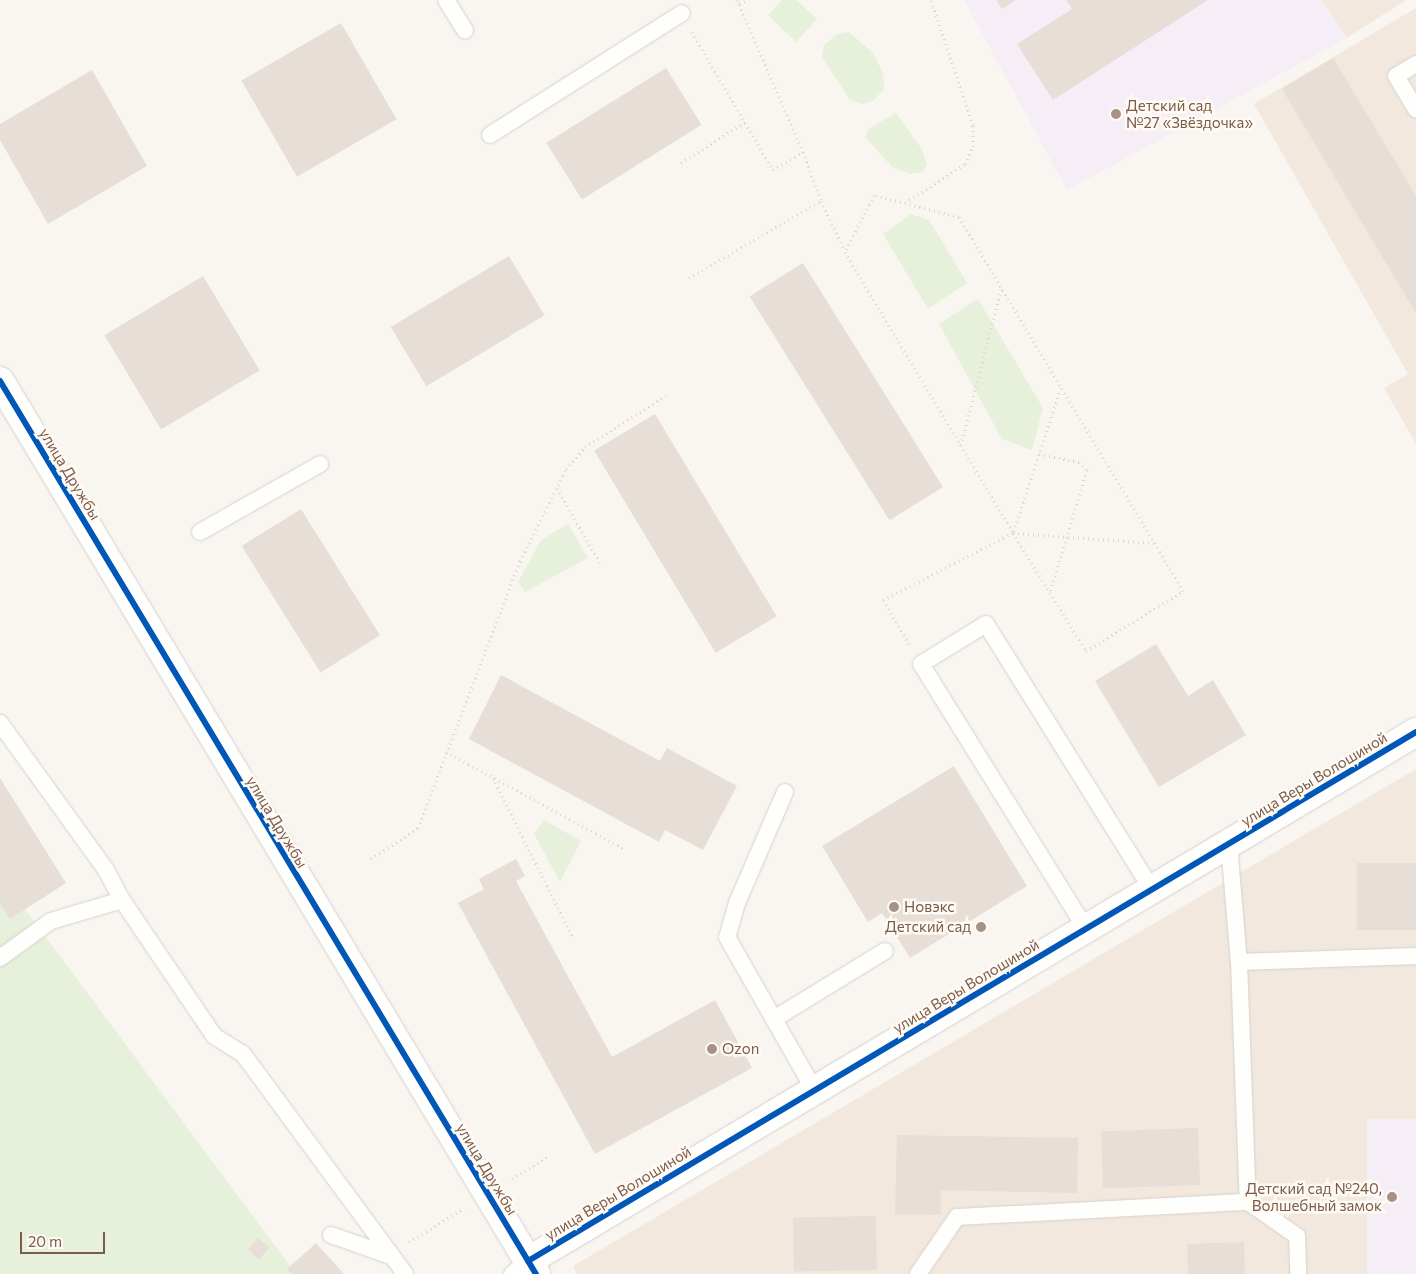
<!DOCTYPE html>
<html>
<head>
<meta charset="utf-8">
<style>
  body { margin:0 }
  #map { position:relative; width:1416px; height:1274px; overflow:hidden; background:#f9f5f0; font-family:Commissioner,sans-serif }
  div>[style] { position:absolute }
  .residential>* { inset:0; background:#f2e8de }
  .education>* { inset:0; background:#f6eef6; transform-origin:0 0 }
  .green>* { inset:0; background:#e7f0db }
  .building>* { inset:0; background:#e6ded7; transform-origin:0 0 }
  .path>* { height:3px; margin-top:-1.5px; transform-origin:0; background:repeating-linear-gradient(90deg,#dcd5d0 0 1px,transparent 0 5px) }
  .roads { filter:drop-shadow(0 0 1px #d7d1cb) drop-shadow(0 0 1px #d7d1cb) }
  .service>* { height:16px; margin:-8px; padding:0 8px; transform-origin:8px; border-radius:8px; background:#fefefd }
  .tertiary>* { height:28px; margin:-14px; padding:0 14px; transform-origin:14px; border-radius:14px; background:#fefefd }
  .cycleway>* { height:6px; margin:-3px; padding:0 3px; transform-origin:3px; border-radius:3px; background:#0057b8 }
  .dots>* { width:14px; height:14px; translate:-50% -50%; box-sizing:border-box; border:2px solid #fffaf3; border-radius:50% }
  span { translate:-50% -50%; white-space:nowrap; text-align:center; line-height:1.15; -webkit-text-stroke:5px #fffaf3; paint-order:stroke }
  .poi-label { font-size:15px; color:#7a5c4d }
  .left { translate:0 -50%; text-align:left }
  .right { translate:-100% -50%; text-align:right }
  .street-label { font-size:15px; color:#7a5c4d }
  .scale { position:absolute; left:20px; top:1232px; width:85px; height:22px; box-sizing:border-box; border:2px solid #7a5c4d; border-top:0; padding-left:6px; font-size:15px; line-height:18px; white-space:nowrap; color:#7a5c4d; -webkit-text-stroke:4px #fffaf3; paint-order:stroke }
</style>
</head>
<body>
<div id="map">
  <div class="residential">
    <div style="clip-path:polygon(1322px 0,1406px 0,1347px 38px)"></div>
    <div style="clip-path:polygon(1416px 8px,1416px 444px,1384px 388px,1408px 374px,1254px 104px)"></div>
    <div style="clip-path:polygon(1416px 769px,1416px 1274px,577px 1274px,573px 1266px)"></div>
  </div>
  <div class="education">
    <div style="clip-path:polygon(964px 0,1322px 0,1347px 38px,1067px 190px)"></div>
    <div style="left:1416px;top:1119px;width:155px;height:49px;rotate:90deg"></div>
  </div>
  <div class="green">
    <div style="clip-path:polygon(782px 0,796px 0,817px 19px,796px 42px,768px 15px)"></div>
    <div style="clip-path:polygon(849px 32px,873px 53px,883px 73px,884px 89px,874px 100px,863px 104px,850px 100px,822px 57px,824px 45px,837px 34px)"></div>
    <div style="clip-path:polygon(896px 113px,921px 148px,927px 164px,923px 172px,910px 174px,892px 167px,866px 138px,868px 129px)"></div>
    <div style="clip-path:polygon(911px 214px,929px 220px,967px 283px,928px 309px,883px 234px)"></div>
    <div style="clip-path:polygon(978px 299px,1043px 408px,1032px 450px,1002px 439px,939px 324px)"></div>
    <div style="clip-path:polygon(568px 524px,588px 558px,525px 592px,518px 582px,541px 540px)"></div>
    <div style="clip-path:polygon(544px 820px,581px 841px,560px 882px,534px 834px)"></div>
    <div style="clip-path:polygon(0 869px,16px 897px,296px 1274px,0 1274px)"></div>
  </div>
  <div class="building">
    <div style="clip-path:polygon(996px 0,1016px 0,1002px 9px)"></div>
    <div style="clip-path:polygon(1066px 0,1208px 0,1053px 100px,1017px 44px,1072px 9px)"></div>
    <div style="left:341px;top:23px;width:111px;height:115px;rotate:60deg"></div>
    <div style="clip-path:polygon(1333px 58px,1416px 196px,1416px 313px,1282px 89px)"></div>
    <div style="left:666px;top:68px;width:67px;height:141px;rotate:58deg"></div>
    <div style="clip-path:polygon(92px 70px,147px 166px,48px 224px,0 140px,0 124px)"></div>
    <div style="left:509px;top:256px;width:69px;height:138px;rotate:59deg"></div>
    <div style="left:803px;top:263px;width:264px;height:63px;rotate:58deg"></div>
    <div style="left:203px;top:276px;width:110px;height:115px;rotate:59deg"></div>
    <div style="left:655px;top:414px;width:236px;height:71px;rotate:59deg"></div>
    <div style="left:301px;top:509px;width:149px;height:70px;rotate:58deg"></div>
    <div style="clip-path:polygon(1156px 644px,1188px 696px,1213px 680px,1246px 735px,1159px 787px,1095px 681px)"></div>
    <div style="clip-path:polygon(501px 675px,660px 761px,667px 748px,737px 786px,703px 850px,665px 830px,659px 842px,469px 739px)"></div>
    <div style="clip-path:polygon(954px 766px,1027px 886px,910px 958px,882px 913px,868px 922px,822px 846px)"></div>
    <div style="clip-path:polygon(0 778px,66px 883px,10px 919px,0 903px)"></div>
    <div style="clip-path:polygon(516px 859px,525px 876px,516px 881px,612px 1057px,715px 1000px,752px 1068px,595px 1154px,458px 903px,484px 889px,479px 879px)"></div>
    <div style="left:1357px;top:863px;width:59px;height:67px"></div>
    <div style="left:1198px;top:1128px;width:57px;height:97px;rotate:88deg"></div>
    <div style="clip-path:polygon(897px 1135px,1078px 1138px,1077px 1193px,941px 1190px,941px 1215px,895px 1214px)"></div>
    <div style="left:876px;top:1216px;width:54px;height:83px;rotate:89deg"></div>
    <div style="left:258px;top:1238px;width:15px;height:15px;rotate:42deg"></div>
    <div style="left:1244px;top:1242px;width:32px;height:57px;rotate:88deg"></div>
    <div style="clip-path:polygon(316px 1243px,344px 1274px,291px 1274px,287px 1269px)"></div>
  </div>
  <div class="path">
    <div style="left:737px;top:0;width:166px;rotate:66.5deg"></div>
    <div style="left:739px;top:3px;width:9px;rotate:-18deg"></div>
    <div style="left:692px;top:32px;width:160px;rotate:59.6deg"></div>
    <div style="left:773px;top:170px;width:35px;rotate:-31deg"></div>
    <div style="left:803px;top:152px;width:52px;rotate:69.8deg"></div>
    <div style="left:681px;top:163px;width:76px;rotate:-32.6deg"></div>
    <div style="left:905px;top:203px;width:72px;rotate:-33deg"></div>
    <div style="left:965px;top:164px;width:20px;rotate:-66deg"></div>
    <div style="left:973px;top:146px;width:21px;rotate:-90deg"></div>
    <div style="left:973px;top:125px;width:132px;rotate:-108.6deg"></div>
    <div style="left:689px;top:278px;width:153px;rotate:-30.3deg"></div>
    <div style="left:821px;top:201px;width:55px;rotate:64.4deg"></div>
    <div style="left:1061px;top:388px;width:153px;rotate:108.3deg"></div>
    <div style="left:1013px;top:533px;width:141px;rotate:4.1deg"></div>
    <div style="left:961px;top:445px;width:161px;rotate:-75.6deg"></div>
    <div style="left:1039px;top:454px;width:41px;rotate:11.3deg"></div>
    <div style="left:1079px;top:462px;width:11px;rotate:45deg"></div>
    <div style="left:1087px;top:470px;width:127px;rotate:106.9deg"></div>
    <div style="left:557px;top:488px;width:86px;rotate:60.2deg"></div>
    <div style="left:909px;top:644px;width:51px;rotate:-120.6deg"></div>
    <div style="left:883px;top:600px;width:146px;rotate:-27.3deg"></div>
    <div style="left:1013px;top:533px;width:139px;rotate:58.3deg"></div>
    <div style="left:1086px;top:651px;width:114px;rotate:-31.7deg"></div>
    <div style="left:1183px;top:591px;width:436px;rotate:-120.9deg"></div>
    <div style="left:959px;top:217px;width:88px;rotate:-165.5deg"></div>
    <div style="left:874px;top:195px;width:64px;rotate:117deg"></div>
    <div style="left:845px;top:252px;width:327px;rotate:59.1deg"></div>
    <div style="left:446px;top:752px;width:204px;rotate:28.5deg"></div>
    <div style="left:493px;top:778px;width:179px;rotate:63.4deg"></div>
    <div style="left:371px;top:859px;width:56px;rotate:-33.4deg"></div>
    <div style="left:418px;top:828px;width:286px;rotate:-69.1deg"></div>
    <div style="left:520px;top:561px;width:103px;rotate:-63.4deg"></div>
    <div style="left:566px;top:469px;width:29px;rotate:-49deg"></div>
    <div style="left:585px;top:447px;width:97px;rotate:-32.4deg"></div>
    <div style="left:512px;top:1179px;width:44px;rotate:-31.9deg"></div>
    <div style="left:409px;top:1242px;width:65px;rotate:-31.7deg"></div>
  </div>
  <div class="roads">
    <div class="service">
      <div style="left:446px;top:0;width:36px;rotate:58deg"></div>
      <div style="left:1416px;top:64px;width:23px;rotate:149deg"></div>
      <div style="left:1396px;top:76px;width:39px;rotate:59deg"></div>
      <div style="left:490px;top:135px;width:227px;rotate:-32.4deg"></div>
      <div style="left:200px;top:532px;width:138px;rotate:-29.5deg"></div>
      <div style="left:0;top:723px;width:181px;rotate:54.2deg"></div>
      <div style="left:106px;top:870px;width:34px;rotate:62deg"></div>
      <div style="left:122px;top:900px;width:164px;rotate:55.9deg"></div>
      <div style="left:214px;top:1036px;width:34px;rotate:32deg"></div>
      <div style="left:243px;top:1054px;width:273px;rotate:53.6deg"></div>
      <div style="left:785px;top:792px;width:121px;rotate:113.4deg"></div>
      <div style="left:737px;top:903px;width:35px;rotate:106deg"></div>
      <div style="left:727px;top:937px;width:177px;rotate:60.3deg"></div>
      <div style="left:1229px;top:844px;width:118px;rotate:85.2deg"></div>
      <div style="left:1239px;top:962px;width:240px;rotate:87.9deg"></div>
      <div style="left:1248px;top:1202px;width:60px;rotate:34.8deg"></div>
      <div style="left:1297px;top:1236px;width:38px;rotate:88deg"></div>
      <div style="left:1086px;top:929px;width:312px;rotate:-121.9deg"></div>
      <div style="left:921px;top:664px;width:76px;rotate:-31.6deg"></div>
      <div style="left:986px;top:624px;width:314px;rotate:58deg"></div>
      <div style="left:0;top:958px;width:63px;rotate:-36deg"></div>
      <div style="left:51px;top:921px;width:74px;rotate:-16.5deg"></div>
      <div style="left:1239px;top:962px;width:177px;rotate:-1.9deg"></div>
      <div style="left:774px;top:1019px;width:130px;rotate:-31.5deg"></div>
      <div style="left:331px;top:1235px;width:60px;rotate:19.3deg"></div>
      <div style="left:512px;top:1274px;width:21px;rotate:-39deg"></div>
      <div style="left:918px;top:1274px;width:69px;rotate:-55.6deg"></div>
      <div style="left:957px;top:1217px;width:291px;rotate:-3deg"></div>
    </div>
    <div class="tertiary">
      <div style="left:0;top:381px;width:1042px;rotate:59.03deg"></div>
      <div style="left:528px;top:1261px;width:1034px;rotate:-30.78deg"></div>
    </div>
  </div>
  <div class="cycleway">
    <div style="left:0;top:381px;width:1042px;rotate:59.03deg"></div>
    <div style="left:528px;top:1261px;width:1034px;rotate:-30.78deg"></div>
  </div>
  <div class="dots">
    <div style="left:1116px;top:114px;background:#a69286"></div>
    <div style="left:894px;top:907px;background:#a69286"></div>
    <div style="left:981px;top:927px;background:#a69286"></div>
    <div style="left:712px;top:1049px;background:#a69286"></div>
    <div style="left:1392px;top:1197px;background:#a69286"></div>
  </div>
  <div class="poi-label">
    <span class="left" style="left:1126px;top:114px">Детский сад<br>№27 «Звёздочка»</span>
    <span class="left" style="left:904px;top:907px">Новэкс</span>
    <span class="right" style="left:971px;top:927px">Детский сад</span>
    <span class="left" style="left:722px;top:1049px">Ozon</span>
    <span class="right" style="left:1382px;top:1197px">Детский сад №240,<br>Волшебный замок</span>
  </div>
  <div class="street-label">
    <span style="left:70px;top:474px;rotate:59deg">улица Дружбы</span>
    <span style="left:1314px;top:779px;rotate:-31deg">улица Веры Волошиной</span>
    <span style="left:277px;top:822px;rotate:59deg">улица Дружбы</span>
    <span style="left:966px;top:986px;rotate:-31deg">улица Веры Волошиной</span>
    <span style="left:487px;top:1169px;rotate:59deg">улица Дружбы</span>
    <span style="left:618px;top:1193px;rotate:-31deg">улица Веры Волошиной</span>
  </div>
  <div class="scale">20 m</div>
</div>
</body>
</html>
